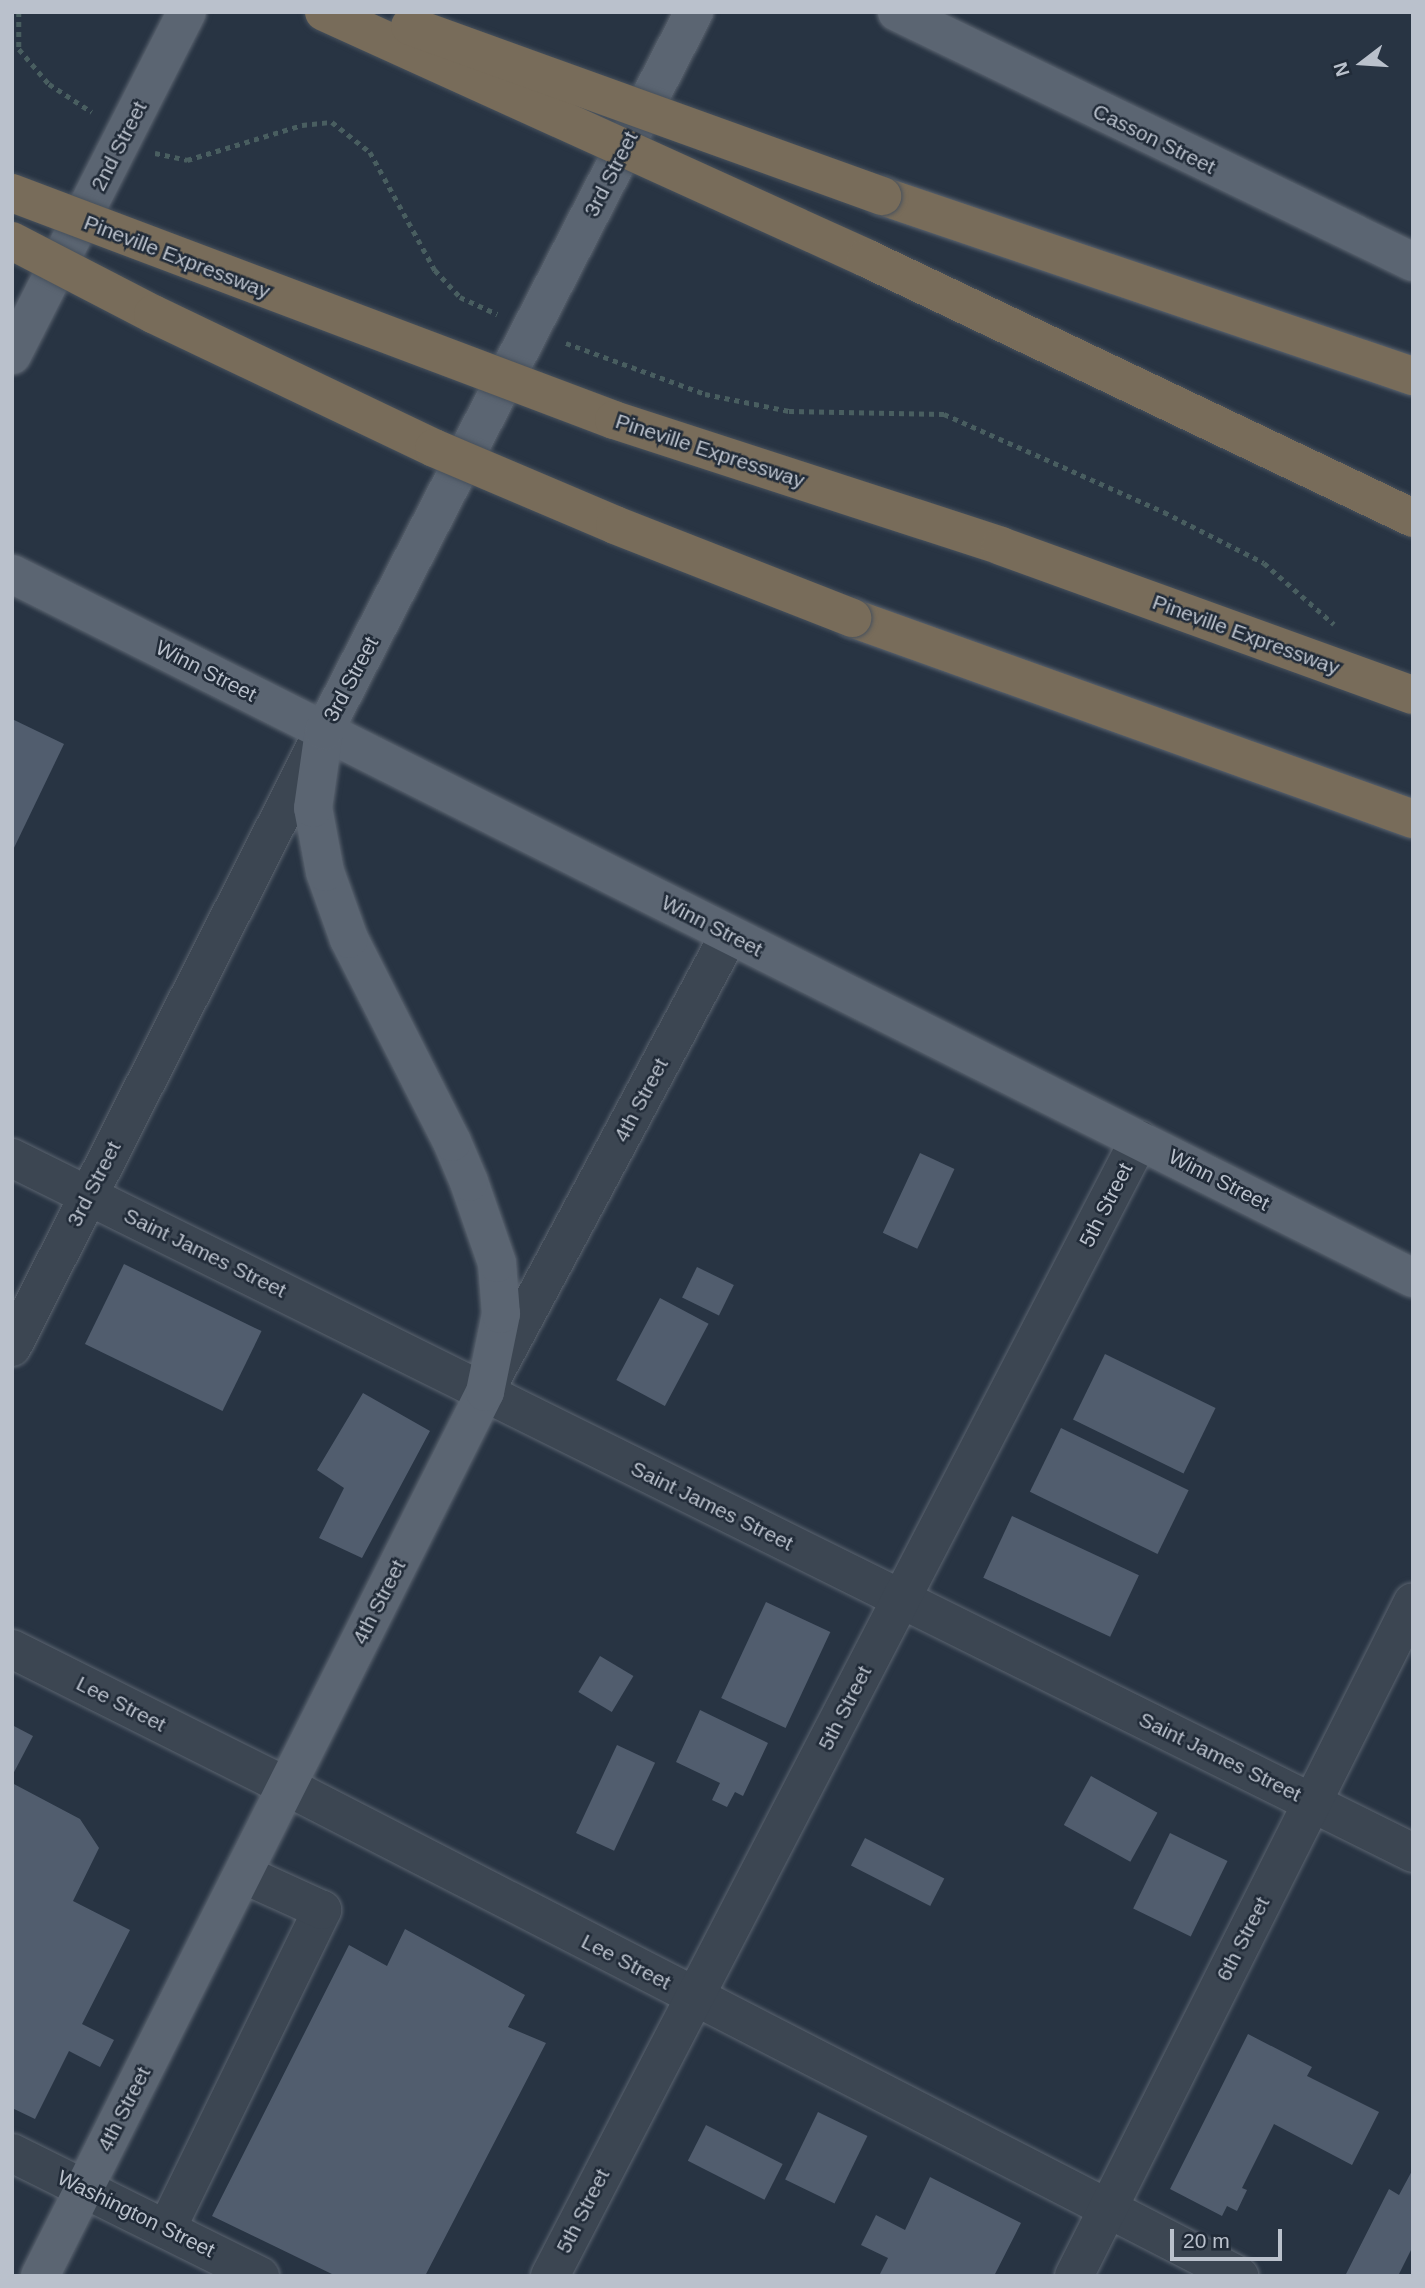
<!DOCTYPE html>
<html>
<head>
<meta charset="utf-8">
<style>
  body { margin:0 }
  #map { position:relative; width:1425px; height:2288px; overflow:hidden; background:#283443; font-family:Helvetica,sans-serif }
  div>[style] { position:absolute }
  .building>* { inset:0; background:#515d6e; transform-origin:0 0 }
  .path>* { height:4.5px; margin-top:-2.25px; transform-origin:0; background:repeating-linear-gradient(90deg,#495e60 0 5px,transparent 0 10px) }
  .roads { filter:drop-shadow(0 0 2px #5b6470) drop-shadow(0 0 2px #5b6470) }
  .minor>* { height:38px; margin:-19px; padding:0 19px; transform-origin:19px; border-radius:19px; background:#3c4652 }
  .major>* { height:38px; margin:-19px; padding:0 19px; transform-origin:19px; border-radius:19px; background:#5b6572 }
  .highway>* { height:38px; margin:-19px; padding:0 19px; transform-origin:19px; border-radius:19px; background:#786c5a }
  .bridges { filter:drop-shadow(0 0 2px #47515d) drop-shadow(0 0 2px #47515d) }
  .highway-bridge>* { height:38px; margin:-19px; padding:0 19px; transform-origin:19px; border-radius:19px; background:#786c5a }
  span { translate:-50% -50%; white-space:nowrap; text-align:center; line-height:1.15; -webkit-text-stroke:5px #212b38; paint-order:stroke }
  .street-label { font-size:21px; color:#bac1cc }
  .frame { position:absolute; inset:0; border:14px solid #bac1cc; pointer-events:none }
  .north { position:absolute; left:1327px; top:28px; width:70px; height:70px; -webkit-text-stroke:5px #212b38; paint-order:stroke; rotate:253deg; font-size:19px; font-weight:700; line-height:28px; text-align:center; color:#bac1cc }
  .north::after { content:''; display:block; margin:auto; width:24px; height:32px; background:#bac1cc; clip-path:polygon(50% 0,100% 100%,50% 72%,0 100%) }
  .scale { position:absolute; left:1170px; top:2229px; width:112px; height:32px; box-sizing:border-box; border:4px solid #bac1cc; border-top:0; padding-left:9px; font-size:21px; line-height:24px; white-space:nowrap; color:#bac1cc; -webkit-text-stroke:5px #212b38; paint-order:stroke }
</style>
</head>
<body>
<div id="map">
  <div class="building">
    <div style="clip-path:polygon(12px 719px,64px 744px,12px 852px)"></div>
    <div style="left:920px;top:1153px;width:38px;height:88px;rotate:25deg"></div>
    <div style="left:124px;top:1264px;width:153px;height:89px;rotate:26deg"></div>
    <div style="left:697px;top:1267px;width:41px;height:34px;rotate:26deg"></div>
    <div style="left:660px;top:1298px;width:55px;height:93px;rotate:28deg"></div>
    <div style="left:1105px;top:1354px;width:123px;height:73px;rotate:26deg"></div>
    <div style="clip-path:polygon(363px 1393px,430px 1431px,362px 1558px,319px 1538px,344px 1488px,317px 1470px)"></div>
    <div style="left:1061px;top:1428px;width:142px;height:71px;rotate:26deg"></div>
    <div style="left:1012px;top:1516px;width:140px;height:68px;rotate:25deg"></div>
    <div style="left:766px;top:1602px;width:71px;height:106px;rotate:25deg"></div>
    <div style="left:600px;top:1656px;width:39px;height:42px;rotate:31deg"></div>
    <div style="clip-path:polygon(700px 1710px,768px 1743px,743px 1796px,735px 1792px,727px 1807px,712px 1800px,720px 1783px,676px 1762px)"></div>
    <div style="clip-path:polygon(12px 1725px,33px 1736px,12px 1776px)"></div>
    <div style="left:617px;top:1745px;width:42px;height:97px;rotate:25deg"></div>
    <div style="left:1091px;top:1776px;width:76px;height:56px;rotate:29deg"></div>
    <div style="clip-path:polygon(12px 1783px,80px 1819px,99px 1848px,73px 1901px,130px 1930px,82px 2024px,114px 2040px,100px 2067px,69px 2051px,35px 2119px,12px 2108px)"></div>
    <div style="left:1170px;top:1833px;width:64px;height:84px;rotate:26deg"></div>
    <div style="left:865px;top:1838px;width:89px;height:31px;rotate:27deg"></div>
    <div style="clip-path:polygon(405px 1929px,525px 1995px,508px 2027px,546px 2043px,425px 2276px,336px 2276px,212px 2216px,349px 1945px,387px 1966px)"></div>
    <div style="clip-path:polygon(1248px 2034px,1312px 2067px,1307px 2076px,1379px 2112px,1352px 2165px,1274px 2124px,1242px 2188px,1247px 2190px,1237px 2211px,1227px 2206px,1222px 2216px,1170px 2189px)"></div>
    <div style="left:818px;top:2112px;width:55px;height:75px;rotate:26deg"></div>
    <div style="left:706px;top:2125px;width:86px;height:40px;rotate:27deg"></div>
    <div style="clip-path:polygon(1413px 2169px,1413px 2246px,1398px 2276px,1345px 2276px,1389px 2189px,1399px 2195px)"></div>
    <div style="clip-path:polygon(930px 2177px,1021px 2223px,994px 2276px,879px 2276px,888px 2258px,861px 2245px,876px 2215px,905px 2230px)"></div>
  </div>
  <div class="path">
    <div style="left:19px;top:12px;width:37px;rotate:90deg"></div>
    <div style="left:19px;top:49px;width:46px;rotate:49.4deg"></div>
    <div style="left:49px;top:84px;width:51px;rotate:33.1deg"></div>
    <div style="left:155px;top:153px;width:33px;rotate:12deg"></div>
    <div style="left:187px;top:160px;width:120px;rotate:-16.9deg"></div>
    <div style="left:302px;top:125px;width:30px;rotate:-6deg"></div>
    <div style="left:332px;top:122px;width:48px;rotate:38.3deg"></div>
    <div style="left:370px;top:152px;width:135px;rotate:61.2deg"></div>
    <div style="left:435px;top:270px;width:37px;rotate:47deg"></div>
    <div style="left:460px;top:297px;width:41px;rotate:24.7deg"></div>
    <div style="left:566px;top:343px;width:148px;rotate:20.1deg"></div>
    <div style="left:705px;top:394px;width:86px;rotate:11.4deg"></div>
    <div style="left:789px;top:411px;width:155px;rotate:1.1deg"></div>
    <div style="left:944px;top:414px;width:241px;rotate:24deg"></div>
    <div style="left:1164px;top:512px;width:112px;rotate:27deg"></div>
    <div style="left:1264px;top:563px;width:93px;rotate:41.1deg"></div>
  </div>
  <div class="roads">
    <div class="minor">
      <div style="left:12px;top:1158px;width:1564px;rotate:26.38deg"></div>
      <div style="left:12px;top:1347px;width:685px;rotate:-63.17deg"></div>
      <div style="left:492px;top:1378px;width:502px;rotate:-61.85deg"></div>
      <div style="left:12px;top:1649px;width:306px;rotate:26.6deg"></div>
      <div style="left:286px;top:1786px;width:1072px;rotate:27.21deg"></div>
      <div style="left:12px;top:2153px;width:277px;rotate:26.4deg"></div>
      <div style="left:167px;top:2228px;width:354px;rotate:-64deg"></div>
      <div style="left:322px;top:1910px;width:87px;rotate:-155.5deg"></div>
      <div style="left:550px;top:2276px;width:1280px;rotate:-62.59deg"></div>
      <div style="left:1074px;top:2276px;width:754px;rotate:-63.3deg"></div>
    </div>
    <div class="major">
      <div style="left:897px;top:12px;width:573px;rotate:25.85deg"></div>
      <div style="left:12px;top:355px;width:385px;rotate:-63deg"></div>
      <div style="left:12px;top:574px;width:1568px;rotate:26.68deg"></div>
      <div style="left:40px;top:2276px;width:990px;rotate:-63.28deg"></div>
      <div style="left:485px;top:1392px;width:80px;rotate:-78.4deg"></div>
      <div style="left:501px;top:1314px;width:51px;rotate:-94.5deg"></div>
      <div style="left:497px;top:1263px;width:86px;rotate:-109.1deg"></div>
      <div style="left:469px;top:1182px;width:43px;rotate:-113deg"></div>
      <div style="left:452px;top:1142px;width:228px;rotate:-116.9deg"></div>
      <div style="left:349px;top:939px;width:71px;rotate:-109.7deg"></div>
      <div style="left:325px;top:872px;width:65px;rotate:-100.6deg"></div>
      <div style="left:313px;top:808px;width:78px;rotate:-81.9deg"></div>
      <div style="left:324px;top:731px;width:809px;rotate:-62.77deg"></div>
    </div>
    <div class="highway">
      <div style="left:882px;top:196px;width:561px;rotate:18.73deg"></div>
      <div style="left:852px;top:618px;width:596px;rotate:19.71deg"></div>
    </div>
  </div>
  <div class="bridges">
    <div class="highway-bridge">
      <div style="left:324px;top:12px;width:595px;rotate:24.41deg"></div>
      <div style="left:866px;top:258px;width:606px;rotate:25.42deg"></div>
      <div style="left:410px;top:26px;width:502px;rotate:19.81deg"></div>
      <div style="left:12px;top:193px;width:643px;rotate:20.66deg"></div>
      <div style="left:614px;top:420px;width:407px;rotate:18deg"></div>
      <div style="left:1001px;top:546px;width:438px;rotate:19.9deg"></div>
      <div style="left:12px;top:241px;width:159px;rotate:27.4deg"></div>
      <div style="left:153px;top:314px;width:311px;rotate:25.5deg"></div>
      <div style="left:434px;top:448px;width:197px;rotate:23deg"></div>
      <div style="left:615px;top:525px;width:255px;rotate:21.4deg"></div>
    </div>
  </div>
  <div class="street-label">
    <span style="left:1154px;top:139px;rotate:26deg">Casson Street</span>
    <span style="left:119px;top:146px;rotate:-63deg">2nd Street</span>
    <span style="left:611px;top:174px;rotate:-63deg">3rd Street</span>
    <span style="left:177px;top:257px;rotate:21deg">Pineville Expressway</span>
    <span style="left:710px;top:451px;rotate:18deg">Pineville Expressway</span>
    <span style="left:1246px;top:635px;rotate:20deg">Pineville Expressway</span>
    <span style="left:206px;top:671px;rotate:27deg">Winn Street</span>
    <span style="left:351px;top:679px;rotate:-62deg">3rd Street</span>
    <span style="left:712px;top:926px;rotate:27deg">Winn Street</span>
    <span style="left:641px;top:1100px;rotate:-62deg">4th Street</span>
    <span style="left:1219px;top:1180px;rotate:27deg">Winn Street</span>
    <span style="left:94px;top:1184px;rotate:-63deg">3rd Street</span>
    <span style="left:1106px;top:1205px;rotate:-63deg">5th Street</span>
    <span style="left:205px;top:1253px;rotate:26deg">Saint James Street</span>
    <span style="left:712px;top:1506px;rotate:26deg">Saint James Street</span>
    <span style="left:379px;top:1602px;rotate:-63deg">4th Street</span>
    <span style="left:121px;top:1704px;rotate:27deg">Lee Street</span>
    <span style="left:845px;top:1708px;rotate:-63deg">5th Street</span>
    <span style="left:1220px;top:1757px;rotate:26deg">Saint James Street</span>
    <span style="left:1243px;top:1939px;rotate:-63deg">6th Street</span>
    <span style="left:626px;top:1962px;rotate:27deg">Lee Street</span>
    <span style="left:124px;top:2109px;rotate:-63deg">4th Street</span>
    <span style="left:583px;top:2211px;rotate:-63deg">5th Street</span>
    <span style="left:136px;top:2214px;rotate:26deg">Washington Street</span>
  </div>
  <div class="frame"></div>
  <div class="north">N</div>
  <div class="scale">20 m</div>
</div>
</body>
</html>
